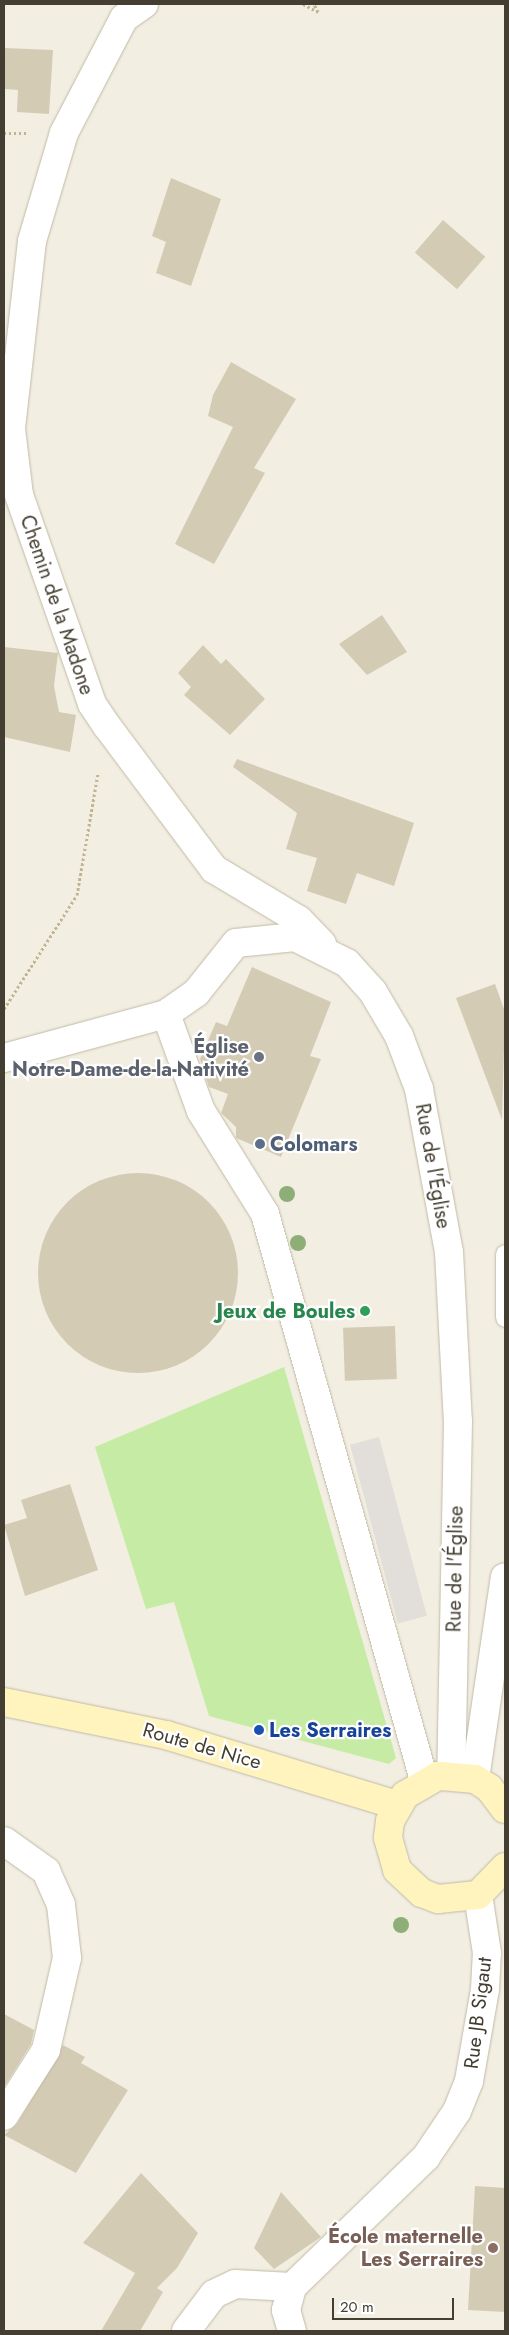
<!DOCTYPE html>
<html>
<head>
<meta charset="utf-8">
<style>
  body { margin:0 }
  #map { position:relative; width:509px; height:2335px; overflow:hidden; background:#f2eee1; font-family:Jost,sans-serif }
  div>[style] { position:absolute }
  .green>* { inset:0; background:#c6eba5 }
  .parking>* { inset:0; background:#e2dfda; transform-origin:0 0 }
  .building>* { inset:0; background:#d4cbb5; transform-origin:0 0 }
  .round { border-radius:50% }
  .path>* { height:3px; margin-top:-1.5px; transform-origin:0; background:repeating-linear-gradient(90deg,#c1b493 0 2.5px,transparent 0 5px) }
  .roads { filter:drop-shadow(0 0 1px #c0baa6) drop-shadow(0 0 1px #c0baa6) }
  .service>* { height:19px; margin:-9.5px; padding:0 9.5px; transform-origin:9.5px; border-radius:9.5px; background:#fff }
  .pedestrian>* { height:28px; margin:-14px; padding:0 14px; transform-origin:14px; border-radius:14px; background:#fff }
  .minor>* { height:28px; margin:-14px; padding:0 14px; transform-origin:14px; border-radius:14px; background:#fff }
  .secondary>* { height:28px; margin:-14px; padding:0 14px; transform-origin:14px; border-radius:14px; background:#fff4be }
  .trees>* { width:16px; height:16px; margin:-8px; border-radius:50%; background:#8eae77 }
  .dots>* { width:14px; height:14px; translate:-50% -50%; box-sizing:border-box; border:2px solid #fff; border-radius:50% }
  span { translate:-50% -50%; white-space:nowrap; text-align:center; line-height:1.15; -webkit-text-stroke:4.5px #fff; paint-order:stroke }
  .street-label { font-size:20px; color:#433e31 }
  .worship-label { font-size:20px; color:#5b616d; font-weight:700 }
  .right { translate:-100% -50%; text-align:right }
  .service-label { font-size:20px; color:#4e5e75; font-weight:700 }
  .left { translate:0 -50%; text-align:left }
  .leisure-label { font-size:20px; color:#27864d; font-weight:700 }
  .transit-label { font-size:20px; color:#164399; font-weight:700 }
  .education-label { font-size:20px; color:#785e54; font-weight:700 }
  .frame { position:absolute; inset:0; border:5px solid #433e31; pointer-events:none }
  .scale { position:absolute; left:332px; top:2298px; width:122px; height:22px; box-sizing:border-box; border:2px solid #433e31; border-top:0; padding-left:6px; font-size:15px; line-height:18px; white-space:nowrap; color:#433e31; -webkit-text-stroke:4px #fff; paint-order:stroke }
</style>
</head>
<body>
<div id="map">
  <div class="green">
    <div style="clip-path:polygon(284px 1367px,396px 1758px,389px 1764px,209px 1716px,174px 1602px,146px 1609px,95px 1447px)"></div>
  </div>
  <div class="parking">
    <div style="left:379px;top:1437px;width:185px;height:30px;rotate:75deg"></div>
  </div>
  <div class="building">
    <div style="clip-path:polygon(4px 48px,53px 50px,49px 114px,17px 112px,18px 90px,4px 89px)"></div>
    <div style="clip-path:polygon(171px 178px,221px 199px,191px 286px,156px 273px,166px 242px,152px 236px)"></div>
    <div style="left:443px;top:220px;width:56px;height:43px;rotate:41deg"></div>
    <div style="clip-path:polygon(231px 362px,296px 399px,254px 468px,265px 473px,214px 564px,175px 544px,233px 427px,208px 416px,213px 395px)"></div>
    <div style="clip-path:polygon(382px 615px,407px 652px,367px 675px,339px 644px)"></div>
    <div style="clip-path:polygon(203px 645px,221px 664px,226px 659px,265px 699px,230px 735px,184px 695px,191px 687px,178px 673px)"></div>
    <div style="clip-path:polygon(4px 647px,58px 653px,54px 686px,59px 712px,76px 715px,70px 752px,4px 737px)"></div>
    <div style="clip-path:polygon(237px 759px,414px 823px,394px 886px,357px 873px,346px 904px,307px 891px,317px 858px,286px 849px,297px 813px,233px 767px)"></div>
    <div style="clip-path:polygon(252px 967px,331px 1002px,310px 1056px,321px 1059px,281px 1157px,236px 1138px,236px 1127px,221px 1113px,228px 1094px,209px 1087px,200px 1059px,216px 1022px,227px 1026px)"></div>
    <div style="clip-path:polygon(495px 984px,505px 1012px,502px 1120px,456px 998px)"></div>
    <div class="round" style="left:38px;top:1173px;width:200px;height:200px"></div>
    <div style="left:395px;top:1326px;width:53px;height:52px;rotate:88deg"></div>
    <div style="clip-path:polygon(70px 1484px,98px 1570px,25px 1596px,4px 1525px,27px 1518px,21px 1500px)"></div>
    <div style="clip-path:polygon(4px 2014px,34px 2030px,31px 2044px,4px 2087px)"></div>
    <div style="clip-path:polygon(63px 2045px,85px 2057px,81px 2063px,128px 2090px,76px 2173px,4px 2135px,17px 2124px)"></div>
    <div style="clip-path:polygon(141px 2173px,198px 2233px,177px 2268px,157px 2288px,163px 2292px,140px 2331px,101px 2331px,135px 2273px,83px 2243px)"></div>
    <div style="clip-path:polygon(475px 2186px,505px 2188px,505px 2312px,468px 2310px)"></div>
    <div style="clip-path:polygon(281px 2192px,321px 2237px,274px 2269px,254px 2248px)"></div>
  </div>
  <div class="path">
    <div style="left:303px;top:4px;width:17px;rotate:28deg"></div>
    <div style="left:318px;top:12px;width:9px;rotate:-117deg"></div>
    <div style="left:4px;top:133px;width:24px"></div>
    <div style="left:4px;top:1009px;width:135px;rotate:-57.4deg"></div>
    <div style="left:77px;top:895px;width:124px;rotate:-80.2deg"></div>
  </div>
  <div class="roads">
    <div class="service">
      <div style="left:505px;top:1254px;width:63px;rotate:90deg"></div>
    </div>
    <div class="pedestrian">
      <div style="left:186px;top:2331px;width:46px;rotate:-52.9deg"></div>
      <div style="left:214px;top:2294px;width:23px;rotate:-25deg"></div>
      <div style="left:235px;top:2284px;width:57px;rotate:3deg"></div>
    </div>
    <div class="minor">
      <div style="left:144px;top:4px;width:24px;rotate:145deg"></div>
      <div style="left:124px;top:18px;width:130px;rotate:117.6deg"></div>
      <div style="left:64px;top:133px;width:113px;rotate:106.5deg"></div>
      <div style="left:32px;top:241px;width:189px;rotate:96.4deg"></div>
      <div style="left:11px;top:429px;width:66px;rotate:83.1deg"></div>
      <div style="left:19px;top:495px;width:221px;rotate:70.7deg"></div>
      <div style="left:92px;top:704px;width:27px;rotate:56deg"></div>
      <div style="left:107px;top:726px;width:179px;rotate:53.2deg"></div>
      <div style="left:214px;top:869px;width:99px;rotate:31deg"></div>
      <div style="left:299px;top:920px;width:33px;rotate:46deg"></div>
      <div style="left:166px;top:1014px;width:103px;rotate:70.2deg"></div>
      <div style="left:201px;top:1111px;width:121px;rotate:58.1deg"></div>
      <div style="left:265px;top:1214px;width:588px;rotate:74.31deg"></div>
      <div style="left:4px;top:1058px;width:168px;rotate:-15.2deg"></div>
      <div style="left:166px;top:1014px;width:37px;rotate:-35deg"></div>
      <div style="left:196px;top:993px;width:64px;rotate:-51.3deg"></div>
      <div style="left:236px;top:943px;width:59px;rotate:-5.8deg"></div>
      <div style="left:295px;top:937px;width:58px;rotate:26.6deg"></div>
      <div style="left:347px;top:963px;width:39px;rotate:48deg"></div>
      <div style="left:373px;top:992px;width:51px;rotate:59.4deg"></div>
      <div style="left:399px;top:1036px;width:57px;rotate:69.3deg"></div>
      <div style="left:419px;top:1089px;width:166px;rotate:79.6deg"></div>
      <div style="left:449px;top:1252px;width:169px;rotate:87deg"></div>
      <div style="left:458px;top:1421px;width:354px;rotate:91.1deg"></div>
      <div style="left:475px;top:1779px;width:204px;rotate:-81.6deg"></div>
      <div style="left:4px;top:1841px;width:52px;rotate:35.5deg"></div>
      <div style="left:46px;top:1871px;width:37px;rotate:66deg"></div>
      <div style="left:61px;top:1905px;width:53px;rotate:83.5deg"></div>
      <div style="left:67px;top:1958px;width:94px;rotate:102.9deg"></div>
      <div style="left:46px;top:2050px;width:78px;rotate:122.5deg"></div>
      <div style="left:292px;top:2331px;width:22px;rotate:-106deg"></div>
      <div style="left:286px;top:2310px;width:24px;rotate:-75deg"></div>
      <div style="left:292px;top:2287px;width:187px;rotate:-44.1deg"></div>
      <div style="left:426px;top:2157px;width:55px;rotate:-56deg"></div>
      <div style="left:457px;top:2111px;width:32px;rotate:-68deg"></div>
      <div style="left:469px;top:2081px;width:93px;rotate:-80.1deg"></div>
      <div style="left:485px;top:1989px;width:36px;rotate:-87deg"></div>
      <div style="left:487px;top:1953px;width:59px;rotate:-98.8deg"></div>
    </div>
    <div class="secondary">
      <div style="left:4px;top:1702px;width:165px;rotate:11.5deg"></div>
      <div style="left:166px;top:1735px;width:240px;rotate:16.9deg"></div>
      <div style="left:505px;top:1809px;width:26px;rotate:-127deg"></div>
      <div style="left:489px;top:1788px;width:17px;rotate:-147deg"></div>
      <div style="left:475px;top:1779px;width:37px;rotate:-175deg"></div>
      <div style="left:438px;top:1776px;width:38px;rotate:150deg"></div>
      <div style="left:405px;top:1795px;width:30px;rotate:120deg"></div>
      <div style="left:390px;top:1821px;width:17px;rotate:97deg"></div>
      <div style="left:388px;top:1838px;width:33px;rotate:74deg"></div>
      <div style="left:397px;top:1870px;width:34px;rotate:43deg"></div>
      <div style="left:422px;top:1893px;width:17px;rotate:21deg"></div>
      <div style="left:438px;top:1899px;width:40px;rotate:-5.7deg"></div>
      <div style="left:478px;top:1895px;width:39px;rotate:-46deg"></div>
    </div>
  </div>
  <div class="trees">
    <div style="left:287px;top:1194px"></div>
    <div style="left:298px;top:1243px"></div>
    <div style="left:401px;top:1925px"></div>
  </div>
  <div class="dots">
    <div style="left:259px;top:1057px;background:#6b7280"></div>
    <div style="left:260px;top:1144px;background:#5c6f8a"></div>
    <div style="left:365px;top:1311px;background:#2e9e5b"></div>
    <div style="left:259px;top:1730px;background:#1a4fb4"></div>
    <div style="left:493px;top:2248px;background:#8d6e63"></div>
  </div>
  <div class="street-label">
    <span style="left:57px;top:605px;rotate:71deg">Chemin de la Madone</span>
    <span style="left:433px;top:1166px;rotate:80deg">Rue de l'Église</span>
    <span style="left:455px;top:1569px;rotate:-89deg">Rue de l'Église</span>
    <span style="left:202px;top:1746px;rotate:16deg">Route de Nice</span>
    <span style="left:478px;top:2013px;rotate:-83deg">Rue JB Sigaut</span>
  </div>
  <div class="worship-label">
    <span class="right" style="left:249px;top:1058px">Église<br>Notre-Dame-de-la-Nativité</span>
  </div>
  <div class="service-label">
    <span class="left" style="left:270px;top:1144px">Colomars</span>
  </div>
  <div class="leisure-label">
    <span class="right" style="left:355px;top:1311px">Jeux de Boules</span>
  </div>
  <div class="transit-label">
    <span class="left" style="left:269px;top:1730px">Les Serraires</span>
  </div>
  <div class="education-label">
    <span class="right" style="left:483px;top:2248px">École maternelle<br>Les Serraires</span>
  </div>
  <div class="frame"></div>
  <div class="scale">20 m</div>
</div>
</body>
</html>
